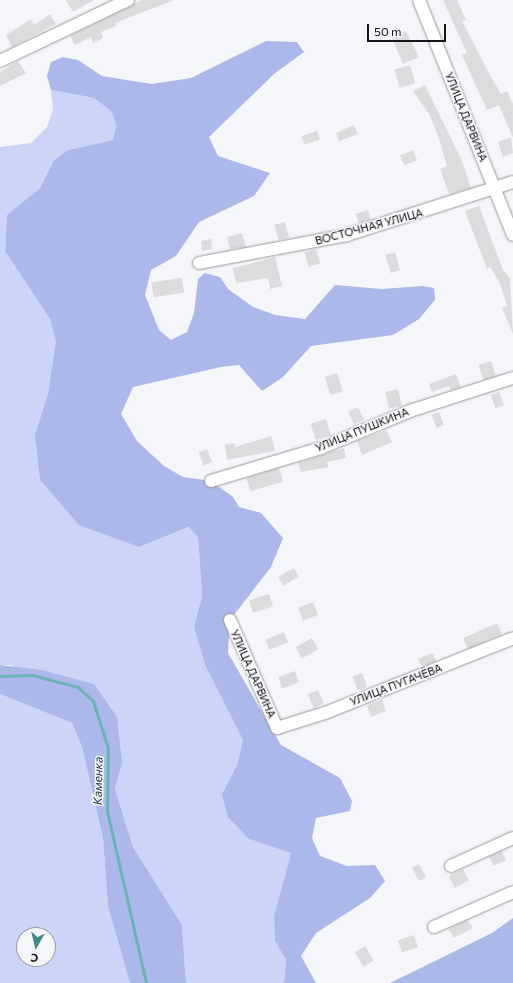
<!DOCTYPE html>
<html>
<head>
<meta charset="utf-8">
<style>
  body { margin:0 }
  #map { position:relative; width:513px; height:983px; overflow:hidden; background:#f5f6f9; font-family:Commissioner,sans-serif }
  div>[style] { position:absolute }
  .green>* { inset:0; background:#ccd4f8 }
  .forest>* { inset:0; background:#adb8ea }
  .stream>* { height:3px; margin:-1.5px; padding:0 1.5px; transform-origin:1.5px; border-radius:1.5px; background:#6bb2b3 }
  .building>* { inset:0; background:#dddbdd; transform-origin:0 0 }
  .roads { filter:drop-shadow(0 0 1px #96979a) drop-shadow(0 0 1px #96979a) }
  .street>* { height:12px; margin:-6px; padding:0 6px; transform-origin:6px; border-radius:6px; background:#fff }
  span { translate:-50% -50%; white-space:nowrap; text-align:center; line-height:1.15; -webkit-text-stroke:3px #f5f6f9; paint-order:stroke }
  .street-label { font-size:11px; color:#161617 }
  .water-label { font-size:12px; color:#123637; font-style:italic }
  .north { position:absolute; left:16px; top:927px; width:40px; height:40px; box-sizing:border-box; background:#f5f6f9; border:1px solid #9c9c9f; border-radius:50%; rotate:188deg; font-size:11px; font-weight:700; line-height:16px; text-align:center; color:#161617 }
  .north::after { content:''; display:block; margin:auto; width:14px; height:18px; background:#428a89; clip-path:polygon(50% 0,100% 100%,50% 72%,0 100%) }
  .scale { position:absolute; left:367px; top:24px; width:79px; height:18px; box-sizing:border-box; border:2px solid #161617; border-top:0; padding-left:5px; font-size:12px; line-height:14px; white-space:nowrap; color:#161617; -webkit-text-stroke:3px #f5f6f9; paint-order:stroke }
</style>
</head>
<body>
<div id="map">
  <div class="green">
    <div style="clip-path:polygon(51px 90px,94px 98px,112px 112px,116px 126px,113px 140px,68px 150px,54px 160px,40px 188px,7px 215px,5px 251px,50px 319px,57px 341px,48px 394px,35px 434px,139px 547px,190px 527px,198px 537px,202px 596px,194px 627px,205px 665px,243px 740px,237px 765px,222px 794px,249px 839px,291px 853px,274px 916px,275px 941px,286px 960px,284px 983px,186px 983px,182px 925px,133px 847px,115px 789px,122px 763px,12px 665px,0 665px,0 147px,31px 143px,47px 127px,53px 109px)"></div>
    <div style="clip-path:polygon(evenodd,0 694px,72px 723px,82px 747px,103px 838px,108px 907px,130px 983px,0 983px,0 694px,24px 935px,48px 935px,48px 959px,24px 959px,24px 935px)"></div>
  </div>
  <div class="forest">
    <div style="clip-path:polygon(266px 41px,297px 42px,304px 52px,274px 74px,209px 137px,218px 156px,270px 173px,254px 196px,199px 222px,176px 256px,151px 270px,145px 295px,159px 330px,171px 340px,187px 332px,194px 313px,198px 279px,205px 273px,220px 277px,228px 289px,253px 307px,275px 315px,305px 319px,335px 285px,382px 289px,423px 286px,434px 288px,435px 300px,419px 319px,393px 335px,311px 346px,283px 377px,262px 391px,239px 365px,221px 367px,133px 387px,121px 414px,137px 441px,164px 466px,183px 477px,211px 481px,233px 497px,239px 507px,261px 513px,283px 538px,271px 567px,230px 620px,228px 653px,281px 745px,340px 778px,352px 801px,350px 811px,316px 818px,312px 838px,320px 856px,347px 866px,375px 865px,385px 881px,370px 898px,316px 933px,301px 956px,316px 983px,284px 983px,286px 960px,275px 941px,274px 916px,291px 853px,249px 839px,228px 817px,222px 794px,237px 765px,243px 740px,205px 665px,194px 627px,202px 596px,198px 537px,189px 527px,139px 547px,79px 525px,40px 480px,35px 434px,48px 394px,56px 341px,50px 319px,5px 251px,7px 215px,40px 188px,54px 160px,68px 150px,113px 140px,116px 126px,112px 112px,94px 98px,51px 90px,47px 76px,51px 62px,63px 57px,78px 60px,102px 76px,152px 84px,191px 78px)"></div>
    <div style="clip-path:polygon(0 665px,42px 670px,94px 684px,117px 717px,122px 763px,115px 789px,133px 847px,182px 925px,186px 983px,130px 983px,108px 907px,103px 838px,82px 747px,72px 723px,0 694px)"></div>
    <div style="clip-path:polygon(513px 918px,513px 983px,390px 983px,492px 933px)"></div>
  </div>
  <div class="stream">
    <div style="left:0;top:676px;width:32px;rotate:-2deg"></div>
    <div style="left:32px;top:675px;width:48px;rotate:14.6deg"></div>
    <div style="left:78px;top:687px;width:21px;rotate:43deg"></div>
    <div style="left:93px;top:701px;width:49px;rotate:72.3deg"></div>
    <div style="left:108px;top:748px;width:63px;rotate:90.9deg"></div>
    <div style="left:107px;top:811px;width:176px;rotate:77.2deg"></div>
  </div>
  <div class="building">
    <div style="clip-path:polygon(66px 0,94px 0,73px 12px)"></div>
    <div style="clip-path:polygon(142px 0,174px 0,115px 23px,116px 26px,101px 32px,103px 38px,93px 43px,91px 37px,75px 45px,70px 36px)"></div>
    <div style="clip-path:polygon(443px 0,457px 0,466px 20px,462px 21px,491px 77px,501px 94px,507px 91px,513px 104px,513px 138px,499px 105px,487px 110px,462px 55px,467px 53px)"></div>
    <div style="clip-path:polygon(50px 14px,56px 24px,12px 47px,6px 35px,31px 19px,34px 25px)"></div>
    <div style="clip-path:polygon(406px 31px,419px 57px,403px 64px,391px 36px)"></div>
    <div style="clip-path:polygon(18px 61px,26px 73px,0 86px,0 72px)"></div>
    <div style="left:410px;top:65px;width:19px;height:16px;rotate:74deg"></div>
    <div style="clip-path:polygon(425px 85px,462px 161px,471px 188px,449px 194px,440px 169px,447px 166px,437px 133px,429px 114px,413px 91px)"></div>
    <div style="clip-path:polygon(354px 125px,358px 134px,339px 141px,336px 133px)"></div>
    <div style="left:317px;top:131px;width:9px;height:16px;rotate:72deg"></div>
    <div style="clip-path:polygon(511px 137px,513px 153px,503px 157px,498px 142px)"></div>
    <div style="left:413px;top:150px;width:11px;height:14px;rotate:68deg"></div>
    <div style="clip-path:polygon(479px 206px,503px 270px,510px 278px,513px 334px,502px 308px,507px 306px,500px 283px,490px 267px,487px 269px,465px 211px)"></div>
    <div style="left:368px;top:210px;width:10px;height:13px;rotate:73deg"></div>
    <div style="left:285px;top:222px;width:16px;height:11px;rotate:75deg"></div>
    <div style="clip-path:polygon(242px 233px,246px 247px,230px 249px,227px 237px)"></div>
    <div style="clip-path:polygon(211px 239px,212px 249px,202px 251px,201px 241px)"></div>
    <div style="left:316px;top:249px;width:15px;height:12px;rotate:74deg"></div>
    <div style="left:395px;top:252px;width:19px;height:10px;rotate:74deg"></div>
    <div style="clip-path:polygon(275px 257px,282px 286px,270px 289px,268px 278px,236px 283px,233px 268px)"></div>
    <div style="left:182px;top:278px;width:15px;height:31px;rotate:82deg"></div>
    <div style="left:491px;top:361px;width:16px;height:13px;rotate:72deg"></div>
    <div style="left:337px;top:373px;width:19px;height:13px;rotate:72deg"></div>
    <div style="clip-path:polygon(456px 374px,461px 387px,451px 390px,449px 386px,432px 392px,429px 384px)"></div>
    <div style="left:398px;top:389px;width:17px;height:13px;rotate:77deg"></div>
    <div style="left:499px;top:392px;width:14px;height:9px;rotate:69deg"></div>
    <div style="left:358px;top:407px;width:14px;height:11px;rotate:65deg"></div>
    <div style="left:439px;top:412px;width:14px;height:8px;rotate:69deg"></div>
    <div style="left:326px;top:419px;width:17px;height:16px;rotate:73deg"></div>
    <div style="clip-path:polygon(386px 430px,392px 442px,362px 455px,357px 441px)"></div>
    <div style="clip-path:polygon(271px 436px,275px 451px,227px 460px,225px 445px,235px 443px,235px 447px)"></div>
    <div style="clip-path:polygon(344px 448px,346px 458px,327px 462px,329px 467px,301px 472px,298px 463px)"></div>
    <div style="left:207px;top:449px;width:14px;height:9px;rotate:69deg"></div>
    <div style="left:279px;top:468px;width:14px;height:34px;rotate:73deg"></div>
    <div style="left:294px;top:568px;width:10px;height:18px;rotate:61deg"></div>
    <div style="left:269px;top:594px;width:13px;height:21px;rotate:72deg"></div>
    <div style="left:313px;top:602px;width:14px;height:16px;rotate:69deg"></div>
    <div style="left:497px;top:623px;width:12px;height:37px;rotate:66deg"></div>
    <div style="left:284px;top:632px;width:11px;height:20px;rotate:68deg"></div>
    <div style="left:312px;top:638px;width:13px;height:19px;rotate:61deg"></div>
    <div style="left:433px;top:653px;width:9px;height:16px;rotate:69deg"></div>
    <div style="left:295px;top:671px;width:12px;height:18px;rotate:70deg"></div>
    <div style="left:362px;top:673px;width:15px;height:10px;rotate:70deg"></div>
    <div style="left:318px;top:690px;width:15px;height:11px;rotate:67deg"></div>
    <div style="left:382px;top:700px;width:12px;height:16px;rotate:70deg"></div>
    <div style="left:502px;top:851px;width:10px;height:14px;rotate:66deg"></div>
    <div style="left:419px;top:864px;width:15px;height:8px;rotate:62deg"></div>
    <div style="left:463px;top:869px;width:13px;height:16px;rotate:63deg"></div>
    <div style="clip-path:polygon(468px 920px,473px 928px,454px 938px,448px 929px)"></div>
    <div style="left:414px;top:935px;width:13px;height:17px;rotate:72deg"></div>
    <div style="left:365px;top:946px;width:17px;height:12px;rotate:59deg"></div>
  </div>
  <div class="roads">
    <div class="street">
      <div style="left:419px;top:0;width:253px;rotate:68.2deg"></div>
      <div style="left:0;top:61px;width:142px;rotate:-25.5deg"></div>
      <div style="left:199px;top:263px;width:151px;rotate:-10.7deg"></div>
      <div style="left:347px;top:235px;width:174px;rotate:-17.7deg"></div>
      <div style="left:211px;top:481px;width:115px;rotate:-16.7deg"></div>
      <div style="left:321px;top:448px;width:96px;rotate:-22.6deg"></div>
      <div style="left:410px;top:411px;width:108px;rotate:-17.8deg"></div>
      <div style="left:230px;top:620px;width:118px;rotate:66.5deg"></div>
      <div style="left:277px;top:728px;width:50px;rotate:-17.4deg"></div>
      <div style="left:325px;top:713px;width:202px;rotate:-21.7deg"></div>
      <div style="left:451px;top:866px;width:68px;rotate:-24.3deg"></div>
      <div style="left:434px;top:927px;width:86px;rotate:-23.9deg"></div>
    </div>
  </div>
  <div class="street-label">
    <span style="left:466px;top:117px;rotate:68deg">УЛИЦА ДАРВИНА</span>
    <span style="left:369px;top:227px;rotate:-15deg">ВОСТОЧНАЯ УЛИЦА</span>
    <span style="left:362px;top:430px;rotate:-22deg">УЛИЦА ПУШКИНА</span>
    <span style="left:253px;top:674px;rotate:66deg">УЛИЦА ДАРВИНА</span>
    <span style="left:396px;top:685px;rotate:-21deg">УЛИЦА ПУГАЧЁВА</span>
  </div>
  <div class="water-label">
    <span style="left:98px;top:781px;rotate:-89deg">Каменка</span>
  </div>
  <div class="north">С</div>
  <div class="scale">50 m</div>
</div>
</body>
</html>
